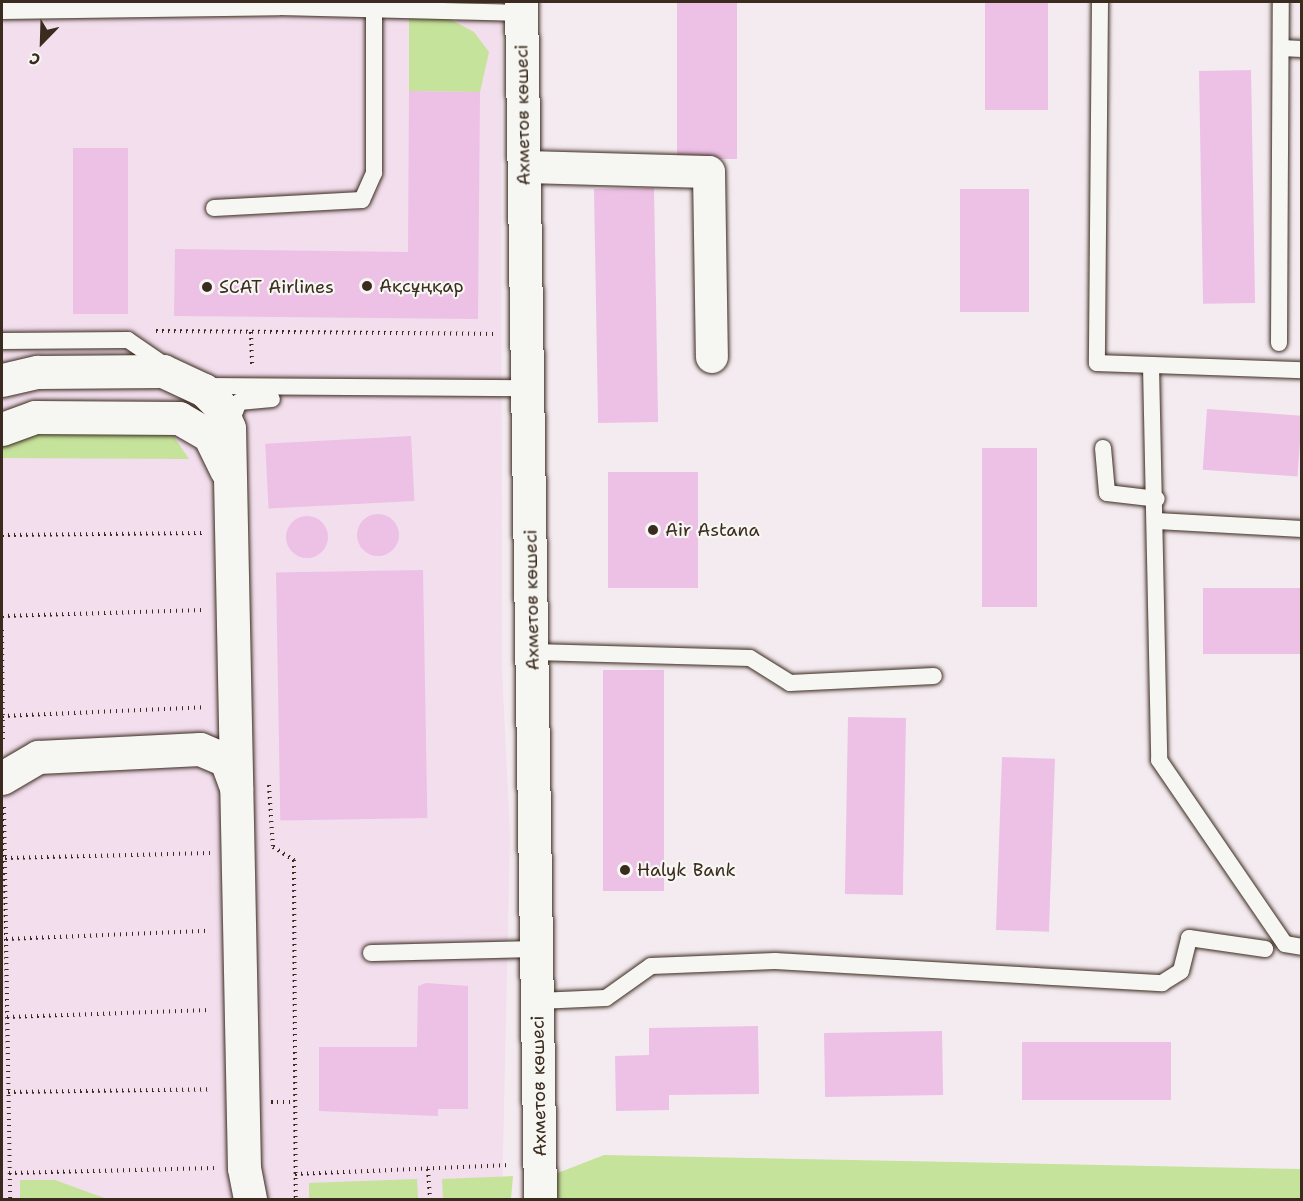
<!DOCTYPE html>
<html>
<head>
<meta charset="utf-8">
<style>
  body { margin:0 }
  #map { position:relative; width:1303px; height:1201px; overflow:hidden; background:#f4ebf0; font-family:"Shantell Sans",sans-serif }
  div>[style] { position:absolute }
  .built>* { inset:0; background:#f2deed }
  .green>* { inset:0; background:#c5e39b }
  .building>* { inset:0; background:#edc0e6; transform-origin:0 0 }
  .round { border-radius:50% }
  .path>* { height:4px; margin-top:-2px; transform-origin:0; background:repeating-linear-gradient(90deg,#3b2a1e 0 1.5px,transparent 0 6px) }
  .roads { filter:drop-shadow(0 0 2px #3b2a1e) drop-shadow(0 0 2px #3b2a1e) }
  .service>* { height:16px; margin:-8px; padding:0 8px; transform-origin:8px; border-radius:8px; background:#f6f6f2 }
  .minor>* { height:32px; margin:-16px; padding:0 16px; transform-origin:16px; border-radius:16px; background:#f6f6f2 }
  .tertiary>* { height:33px; margin:-16.5px; padding:0 16.5px; transform-origin:16.5px; border-radius:16.5px; background:#f6f6f2 }
  .secondary>* { height:33px; margin:-16.5px; padding:0 16.5px; transform-origin:16.5px; border-radius:16.5px; background:#f6f6f2 }
  .dots>* { width:16px; height:16px; translate:-50% -50%; box-sizing:border-box; border:3px solid #f6f6f2; border-radius:50% }
  span { translate:-50% -50%; white-space:nowrap; text-align:center; line-height:1.15; -webkit-text-stroke:4.5px #f6f6f2; paint-order:stroke }
  .street-label { font-size:18px; color:#3b2a1e }
  .poi-label { font-size:18px; color:#3b2a1e }
  .left { translate:0 -50%; text-align:left }
  .frame { position:absolute; inset:0; border:3px solid #3b2a1e; pointer-events:none }
  .north { position:absolute; left:12px; top:12px; width:60px; height:60px; -webkit-text-stroke:4px #f6f6f2; paint-order:stroke; rotate:203deg; font-size:16px; font-weight:700; line-height:24px; text-align:center; color:#3b2a1e }
  .north::after { content:''; display:block; margin:auto; width:21px; height:27px; background:#3b2a1e; clip-path:polygon(50% 0,100% 100%,50% 72%,0 100%) }
</style>
</head>
<body>
<div id="map">
  <div class="built">
    <div style="clip-path:polygon(2px 2px,501px 2px,502px 670px,510px 835px,502px 1199px,2px 1200px)"></div>
  </div>
  <div class="green">
    <div style="clip-path:polygon(446px 17px,474px 32px,489px 52px,480px 92px,409px 91px,409px 18px)"></div>
    <div style="clip-path:polygon(28px 430px,172px 434px,189px 459px,2px 458px,2px 444px)"></div>
    <div style="clip-path:polygon(604px 1155px,1301px 1169px,1302px 1199px,555px 1200px,555px 1174px)"></div>
    <div style="clip-path:polygon(513px 1176px,511px 1199px,443px 1199px,442px 1179px)"></div>
    <div style="clip-path:polygon(417px 1179px,418px 1199px,309px 1199px,309px 1183px)"></div>
    <div style="clip-path:polygon(20px 1180px,55px 1180px,107px 1199px,20px 1199px)"></div>
  </div>
  <div class="building">
    <div style="left:677px;top:2px;width:60px;height:157px"></div>
    <div style="left:985px;top:2px;width:63px;height:108px"></div>
    <div style="left:1251px;top:70px;width:233px;height:52px;rotate:89deg"></div>
    <div style="clip-path:polygon(409px 91px,480px 92px,478px 319px,174px 316px,175px 249px,408px 252px)"></div>
    <div style="left:73px;top:148px;width:55px;height:166px"></div>
    <div style="left:654px;top:188px;width:234px;height:60px;rotate:89deg"></div>
    <div style="left:960px;top:189px;width:69px;height:123px"></div>
    <div style="left:1207px;top:409px;width:95px;height:61px;rotate:4deg"></div>
    <div style="left:411px;top:436px;width:65px;height:146px;rotate:87deg"></div>
    <div style="left:1037px;top:448px;width:159px;height:55px;rotate:90deg"></div>
    <div style="left:608px;top:472px;width:90px;height:116px"></div>
    <div class="round" style="left:357px;top:514px;width:42px;height:42px"></div>
    <div class="round" style="left:286px;top:516px;width:42px;height:42px"></div>
    <div style="left:423px;top:570px;width:248px;height:147px;rotate:89deg"></div>
    <div style="left:1302px;top:588px;width:66px;height:99px;rotate:90deg"></div>
    <div style="left:603px;top:670px;width:61px;height:221px"></div>
    <div style="left:848px;top:717px;width:58px;height:177px;rotate:1deg"></div>
    <div style="left:1002px;top:757px;width:53px;height:173px;rotate:2deg"></div>
    <div style="clip-path:polygon(426px 983px,468px 986px,468px 1109px,438px 1109px,438px 1116px,319px 1111px,319px 1047px,417px 1047px,418px 986px)"></div>
    <div style="clip-path:polygon(758px 1026px,759px 1094px,669px 1095px,669px 1110px,616px 1111px,615px 1056px,649px 1055px,649px 1028px)"></div>
    <div style="left:942px;top:1031px;width:64px;height:118px;rotate:89deg"></div>
    <div style="left:1022px;top:1042px;width:149px;height:58px"></div>
  </div>
  <div class="path">
    <div style="left:156px;top:331px;width:340px;rotate:0.5deg"></div>
    <div style="left:251px;top:332px;width:33px;rotate:88deg"></div>
    <div style="left:2px;top:535px;width:200px;rotate:-0.6deg"></div>
    <div style="left:2px;top:616px;width:202px;rotate:-1.7deg"></div>
    <div style="left:2px;top:630px;width:113px;rotate:89.5deg"></div>
    <div style="left:2px;top:716px;width:203px;rotate:-2.5deg"></div>
    <div style="left:269px;top:785px;width:62px;rotate:86.3deg"></div>
    <div style="left:273px;top:847px;width:25px;rotate:32deg"></div>
    <div style="left:294px;top:860px;width:340px;rotate:89.7deg"></div>
    <div style="left:4px;top:807px;width:393px;rotate:89.1deg"></div>
    <div style="left:5px;top:858px;width:205px;rotate:-1.4deg"></div>
    <div style="left:6px;top:939px;width:203px;rotate:-2.3deg"></div>
    <div style="left:7px;top:1017px;width:203px;rotate:-2deg"></div>
    <div style="left:8px;top:1092px;width:204px;rotate:-0.8deg"></div>
    <div style="left:271px;top:1102px;width:23px"></div>
    <div style="left:428px;top:1169px;width:31px;rotate:86deg"></div>
    <div style="left:9px;top:1173px;width:205px;rotate:-1.4deg"></div>
    <div style="left:295px;top:1174px;width:215px;rotate:-2.4deg"></div>
  </div>
  <div class="roads">
    <div class="service">
      <div style="left:1100px;top:2px;width:361px;rotate:90.5deg"></div>
      <div style="left:1097px;top:363px;width:205px;rotate:2deg"></div>
      <div style="left:2px;top:11px;width:277px;rotate:-0.8deg"></div>
      <div style="left:279px;top:7px;width:242px;rotate:1.4deg"></div>
      <div style="left:1281px;top:48px;width:21px;rotate:3deg"></div>
      <div style="left:214px;top:208px;width:148px;rotate:-3.1deg"></div>
      <div style="left:362px;top:200px;width:30px;rotate:-66deg"></div>
      <div style="left:374px;top:173px;width:162px;rotate:-90deg"></div>
      <div style="left:2px;top:341px;width:126px;rotate:-0.5deg"></div>
      <div style="left:128px;top:340px;width:46px;rotate:34.4deg"></div>
      <div style="left:1279px;top:343px;width:341px;rotate:-89.7deg"></div>
      <div style="left:1151px;top:366px;width:394px;rotate:88.8deg"></div>
      <div style="left:1159px;top:760px;width:223px;rotate:55.6deg"></div>
      <div style="left:1285px;top:944px;width:17px;rotate:10deg"></div>
      <div style="left:205px;top:386px;width:323px;rotate:0.4deg"></div>
      <div style="left:230px;top:424px;width:24px;rotate:-68deg"></div>
      <div style="left:239px;top:402px;width:33px;rotate:-5deg"></div>
      <div style="left:1103px;top:448px;width:45px;rotate:84.9deg"></div>
      <div style="left:1107px;top:493px;width:50px;rotate:6.8deg"></div>
      <div style="left:1157px;top:521px;width:145px;rotate:3.2deg"></div>
      <div style="left:534px;top:652px;width:216px;rotate:1.6deg"></div>
      <div style="left:750px;top:658px;width:47px;rotate:32deg"></div>
      <div style="left:790px;top:683px;width:144px;rotate:-2.8deg"></div>
      <div style="left:371px;top:953px;width:166px;rotate:-1.4deg"></div>
      <div style="left:538px;top:1001px;width:68px;rotate:-2.5deg"></div>
      <div style="left:606px;top:998px;width:55px;rotate:-35.4deg"></div>
      <div style="left:651px;top:966px;width:124px;rotate:-2.3deg"></div>
      <div style="left:775px;top:961px;width:388px;rotate:3.3deg"></div>
      <div style="left:1162px;top:983px;width:22px;rotate:-32deg"></div>
      <div style="left:1181px;top:971px;width:34px;rotate:-76deg"></div>
      <div style="left:1189px;top:938px;width:77px;rotate:8.2deg"></div>
    </div>
    <div class="minor">
      <div style="left:525px;top:167px;width:184px;rotate:1.6deg"></div>
      <div style="left:709px;top:172px;width:185px;rotate:89.1deg"></div>
    </div>
    <div class="tertiary">
      <div style="left:2px;top:380px;width:37px;rotate:-13deg"></div>
      <div style="left:38px;top:372px;width:125px;rotate:-0.5deg"></div>
      <div style="left:163px;top:371px;width:45px;rotate:24.9deg"></div>
      <div style="left:204px;top:390px;width:23px;rotate:45deg"></div>
      <div style="left:220px;top:406px;width:24px;rotate:68deg"></div>
      <div style="left:229px;top:428px;width:740px;rotate:88.84deg"></div>
      <div style="left:244px;top:1168px;width:33px;rotate:79deg"></div>
      <div style="left:2px;top:429px;width:35px;rotate:-20deg"></div>
      <div style="left:35px;top:417px;width:144px;rotate:0.4deg"></div>
      <div style="left:179px;top:418px;width:34px;rotate:30deg"></div>
      <div style="left:209px;top:435px;width:39px;rotate:64deg"></div>
      <div style="left:2px;top:778px;width:42px;rotate:-30.3deg"></div>
      <div style="left:38px;top:757px;width:162px;rotate:-2.8deg"></div>
      <div style="left:200px;top:749px;width:28px;rotate:23deg"></div>
      <div style="left:226px;top:760px;width:30px;rotate:70deg"></div>
    </div>
    <div class="secondary">
      <div style="left:521px;top:2px;width:1198px;rotate:89.09deg"></div>
    </div>
  </div>
  <div class="dots">
    <div style="left:367px;top:286px;background:#3b2a1e"></div>
    <div style="left:207px;top:287px;background:#3b2a1e"></div>
    <div style="left:653px;top:530px;background:#3b2a1e"></div>
    <div style="left:625px;top:870px;background:#3b2a1e"></div>
  </div>
  <div class="street-label">
    <span style="left:523px;top:115px;rotate:-91deg">Ахметов көшесі</span>
    <span style="left:532px;top:600px;rotate:-91deg">Ахметов көшесі</span>
    <span style="left:539px;top:1086px;rotate:-91deg">Ахметов көшесі</span>
  </div>
  <div class="poi-label">
    <span class="left" style="left:379px;top:286px">Ақсұңқар</span>
    <span class="left" style="left:219px;top:287px">SCAT Airlines</span>
    <span class="left" style="left:665px;top:530px">Air Astana</span>
    <span class="left" style="left:637px;top:870px">Halyk Bank</span>
  </div>
  <div class="frame"></div>
  <div class="north">С</div>
</div>
</body>
</html>
